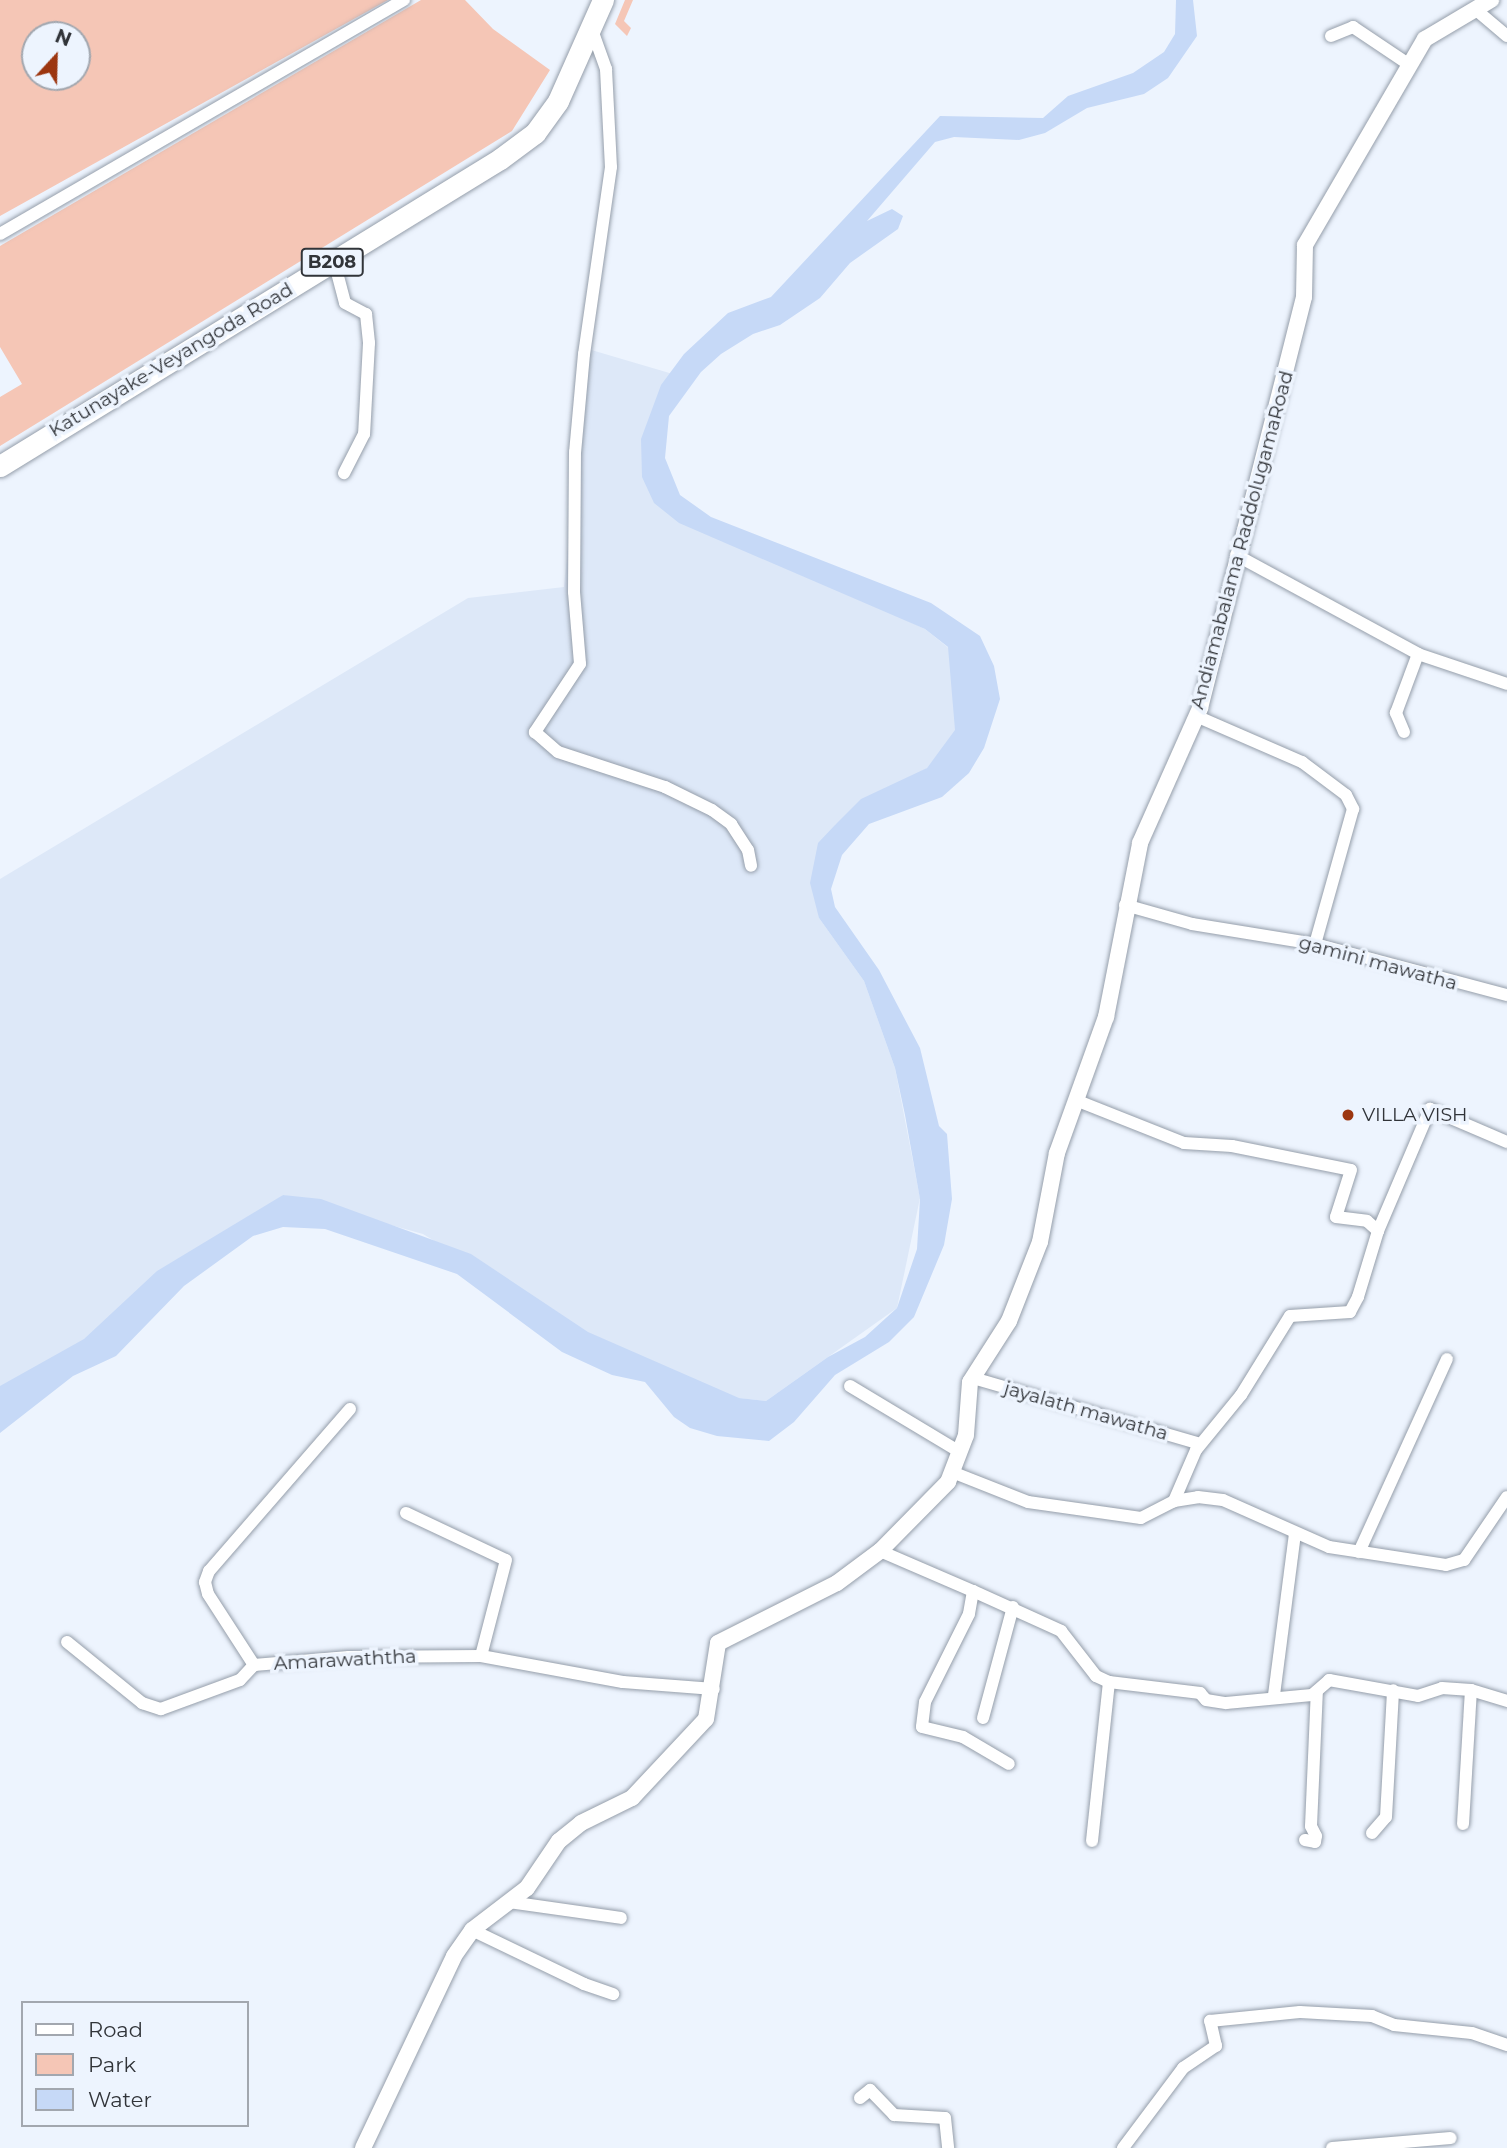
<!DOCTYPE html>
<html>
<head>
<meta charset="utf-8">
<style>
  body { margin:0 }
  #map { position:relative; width:1507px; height:2148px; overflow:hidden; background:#edf4fe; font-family:Montserrat,sans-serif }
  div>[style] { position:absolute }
  .built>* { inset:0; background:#dde8f8 }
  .green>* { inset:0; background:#f5c6b6 }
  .water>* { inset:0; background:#c6d9f7 }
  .roads { filter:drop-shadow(0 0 2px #959eaa) drop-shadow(0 0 2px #959eaa) }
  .minor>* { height:12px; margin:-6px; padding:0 6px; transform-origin:6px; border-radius:6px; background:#fff }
  .tertiary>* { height:16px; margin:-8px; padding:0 8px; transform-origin:8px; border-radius:8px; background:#fff }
  .primary>* { height:21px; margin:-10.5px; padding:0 10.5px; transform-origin:10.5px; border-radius:10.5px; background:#fff }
  .dots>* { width:19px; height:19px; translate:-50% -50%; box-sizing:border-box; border:4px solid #edf4fe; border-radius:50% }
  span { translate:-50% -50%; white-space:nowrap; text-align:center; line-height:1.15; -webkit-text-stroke:7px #edf4fe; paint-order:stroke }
  .shield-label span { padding:2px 5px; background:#edf4fe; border:2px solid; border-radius:5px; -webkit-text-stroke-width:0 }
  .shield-label { font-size:18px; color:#313439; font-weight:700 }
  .street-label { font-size:19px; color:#313439 }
  .poi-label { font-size:19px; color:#313439 }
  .left { translate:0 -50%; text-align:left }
  .legend { position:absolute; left:21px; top:2001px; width:228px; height:126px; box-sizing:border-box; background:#edf4fe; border:2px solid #a2a7af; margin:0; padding:9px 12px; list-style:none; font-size:21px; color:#313439 }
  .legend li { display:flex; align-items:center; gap:14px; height:35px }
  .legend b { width:35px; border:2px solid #a2a7af }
  .north { position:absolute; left:21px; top:21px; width:70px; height:70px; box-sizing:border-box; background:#edf4fe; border:2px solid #a2a7af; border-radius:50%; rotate:22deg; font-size:19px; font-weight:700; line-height:28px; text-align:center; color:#313439 }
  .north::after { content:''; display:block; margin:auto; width:24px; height:32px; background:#9c3610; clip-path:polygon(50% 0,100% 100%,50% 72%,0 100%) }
</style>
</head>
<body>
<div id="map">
  <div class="built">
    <div style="clip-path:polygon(588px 349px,683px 377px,659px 408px,655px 503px,925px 629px,961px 658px,969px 716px,927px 768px,835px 825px,819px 918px,864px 981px,895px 1068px,920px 1198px,897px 1308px,766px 1401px,681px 1392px,423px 1234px,283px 1195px,0 1404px,0 879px,468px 598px,564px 587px)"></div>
  </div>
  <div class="green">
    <div style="clip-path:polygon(evenodd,0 0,388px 0,0 216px,0 0,77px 35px,77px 77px,35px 77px,35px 35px,77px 35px)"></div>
    <div style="clip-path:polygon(421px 0,465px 0,493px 29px,550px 70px,512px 131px,0 446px,0 397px,22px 384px,0 347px,0 246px)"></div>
    <div style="clip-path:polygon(625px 0,633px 0,624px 21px,631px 28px,627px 36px,615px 24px)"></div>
  </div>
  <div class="water">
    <div style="clip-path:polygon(1176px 0,1193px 0,1197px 36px,1168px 78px,1144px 94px,1087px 108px,1045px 133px,1019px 140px,954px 137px,935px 142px,867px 221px,892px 209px,903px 216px,898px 229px,850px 263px,820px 298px,780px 325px,753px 334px,721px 354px,701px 372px,669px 416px,665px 458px,680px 495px,711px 517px,931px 603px,980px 636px,994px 666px,1000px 699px,984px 748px,969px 773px,942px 797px,869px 824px,842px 855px,831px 889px,835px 907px,879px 970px,920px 1048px,939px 1126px,947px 1134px,952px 1199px,944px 1245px,914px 1317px,889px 1342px,835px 1375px,794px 1422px,769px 1441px,717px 1436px,690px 1428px,674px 1417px,645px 1382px,612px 1375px,562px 1352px,457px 1274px,325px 1229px,283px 1227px,253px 1236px,184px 1286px,116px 1356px,73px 1376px,0 1433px,0 1386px,84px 1339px,157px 1271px,283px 1195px,321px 1199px,471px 1254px,588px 1332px,739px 1398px,766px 1401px,828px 1357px,865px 1337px,897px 1308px,917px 1249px,920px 1199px,905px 1115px,895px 1068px,864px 981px,819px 918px,810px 883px,818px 843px,835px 825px,861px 799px,927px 768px,955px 730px,948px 647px,925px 629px,679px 523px,654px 503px,642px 477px,641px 439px,661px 385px,684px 354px,728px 313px,771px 297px,940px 116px,1043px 118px,1068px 96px,1133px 73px,1164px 52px,1175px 34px)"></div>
  </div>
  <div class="roads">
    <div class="minor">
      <div style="left:1475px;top:9px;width:42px;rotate:40.2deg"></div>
      <div style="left:591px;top:27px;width:45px;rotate:70.3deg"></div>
      <div style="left:606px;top:69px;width:98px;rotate:87.1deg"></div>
      <div style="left:611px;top:167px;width:189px;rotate:98.2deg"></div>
      <div style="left:584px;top:354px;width:98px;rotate:95.2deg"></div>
      <div style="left:575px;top:452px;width:140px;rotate:90.4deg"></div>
      <div style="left:574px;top:592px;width:72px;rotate:85.2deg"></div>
      <div style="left:580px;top:664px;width:82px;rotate:123.5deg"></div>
      <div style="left:535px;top:732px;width:30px;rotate:41deg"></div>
      <div style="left:558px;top:752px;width:113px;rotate:18.1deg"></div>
      <div style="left:665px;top:787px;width:52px;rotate:26.1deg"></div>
      <div style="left:712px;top:810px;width:24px;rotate:36deg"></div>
      <div style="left:731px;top:824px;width:31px;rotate:57deg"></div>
      <div style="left:748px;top:850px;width:16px;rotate:79deg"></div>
      <div style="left:1331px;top:36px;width:24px;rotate:-22deg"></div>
      <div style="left:1353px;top:27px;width:66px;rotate:33.9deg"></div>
      <div style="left:0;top:234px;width:467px;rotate:-30.1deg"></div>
      <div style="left:334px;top:261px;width:43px;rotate:75.3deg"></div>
      <div style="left:345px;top:303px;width:24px;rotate:28deg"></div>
      <div style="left:366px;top:314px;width:29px;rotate:84deg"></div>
      <div style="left:369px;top:343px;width:91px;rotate:93.1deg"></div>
      <div style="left:364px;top:434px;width:44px;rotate:117.1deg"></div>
      <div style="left:1236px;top:555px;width:207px;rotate:28.5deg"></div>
      <div style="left:1418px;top:654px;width:94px;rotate:18.6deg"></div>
      <div style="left:1196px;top:716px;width:116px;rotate:23.5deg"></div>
      <div style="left:1302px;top:762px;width:55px;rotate:36.9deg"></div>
      <div style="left:1346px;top:795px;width:16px;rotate:63deg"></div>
      <div style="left:1353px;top:809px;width:140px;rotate:105.7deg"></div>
      <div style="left:1404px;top:732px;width:21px;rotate:-113deg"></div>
      <div style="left:1396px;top:713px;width:63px;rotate:-69.6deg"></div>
      <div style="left:1125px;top:905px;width:70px;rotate:15.8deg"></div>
      <div style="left:1192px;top:924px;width:125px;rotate:9.2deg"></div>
      <div style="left:1315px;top:944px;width:199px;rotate:14.9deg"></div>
      <div style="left:1078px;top:1101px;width:114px;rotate:21.6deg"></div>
      <div style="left:1184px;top:1143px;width:48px;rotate:3.6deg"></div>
      <div style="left:1232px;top:1146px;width:121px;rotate:11.4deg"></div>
      <div style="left:1351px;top:1170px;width:49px;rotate:107.7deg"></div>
      <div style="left:1336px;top:1217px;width:31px;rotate:7deg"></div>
      <div style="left:1367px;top:1221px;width:15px;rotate:42deg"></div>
      <div style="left:1378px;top:1231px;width:69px;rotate:106.9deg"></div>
      <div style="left:1358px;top:1297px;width:17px;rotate:118deg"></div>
      <div style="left:1350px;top:1312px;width:60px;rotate:176.2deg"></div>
      <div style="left:1290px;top:1316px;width:93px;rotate:121.8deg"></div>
      <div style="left:1241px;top:1395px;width:71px;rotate:129.3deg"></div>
      <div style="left:1196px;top:1450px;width:56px;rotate:113.3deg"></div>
      <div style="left:1378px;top:1231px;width:133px;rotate:-66.9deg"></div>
      <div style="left:1430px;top:1109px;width:84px;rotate:23.2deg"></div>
      <div style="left:973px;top:1378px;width:236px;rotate:16.2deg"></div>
      <div style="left:850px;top:1386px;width:128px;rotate:31deg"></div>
      <div style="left:350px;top:1409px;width:215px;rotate:131deg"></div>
      <div style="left:209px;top:1571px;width:12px;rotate:110deg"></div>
      <div style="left:205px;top:1582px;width:12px;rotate:76deg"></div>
      <div style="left:208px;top:1594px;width:85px;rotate:57.1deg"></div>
      <div style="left:254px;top:1665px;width:95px;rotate:-4.8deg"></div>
      <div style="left:349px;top:1657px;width:132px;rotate:-0.4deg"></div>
      <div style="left:481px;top:1656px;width:144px;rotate:10.4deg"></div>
      <div style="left:623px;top:1682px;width:91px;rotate:4.4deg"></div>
      <div style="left:952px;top:1472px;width:82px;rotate:21.5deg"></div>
      <div style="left:1028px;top:1502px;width:114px;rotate:8.1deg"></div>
      <div style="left:1141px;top:1518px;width:37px;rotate:-27deg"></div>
      <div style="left:1174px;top:1501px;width:24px;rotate:-9deg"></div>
      <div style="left:1198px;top:1497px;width:25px;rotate:7deg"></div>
      <div style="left:1223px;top:1500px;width:116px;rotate:23.9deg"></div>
      <div style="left:1329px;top:1547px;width:118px;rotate:8.7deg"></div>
      <div style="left:1446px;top:1565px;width:19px;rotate:-16deg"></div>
      <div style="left:1464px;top:1560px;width:76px;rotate:-55.7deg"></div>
      <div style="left:406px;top:1513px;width:110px;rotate:25.2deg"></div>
      <div style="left:506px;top:1560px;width:99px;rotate:104.6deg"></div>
      <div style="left:880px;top:1551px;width:101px;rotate:23.3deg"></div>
      <div style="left:973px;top:1591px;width:23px;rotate:100deg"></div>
      <div style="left:969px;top:1614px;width:98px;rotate:116.6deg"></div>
      <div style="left:925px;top:1702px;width:25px;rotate:97deg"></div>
      <div style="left:922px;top:1727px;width:42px;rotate:13.7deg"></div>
      <div style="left:963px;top:1737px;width:53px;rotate:30.4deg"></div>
      <div style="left:1359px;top:1552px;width:212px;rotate:-65.5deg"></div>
      <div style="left:973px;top:1591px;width:97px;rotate:24.4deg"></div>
      <div style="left:1061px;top:1631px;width:57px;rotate:52.1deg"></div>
      <div style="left:1096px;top:1676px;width:14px;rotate:25deg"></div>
      <div style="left:1109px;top:1682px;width:92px;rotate:6.9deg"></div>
      <div style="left:1200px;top:1693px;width:9px;rotate:49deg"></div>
      <div style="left:1206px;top:1700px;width:20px;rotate:9deg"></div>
      <div style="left:1226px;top:1703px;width:86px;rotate:-5.3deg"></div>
      <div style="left:1312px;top:1695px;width:23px;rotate:-41deg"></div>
      <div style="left:1329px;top:1680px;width:90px;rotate:10.2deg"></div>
      <div style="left:1418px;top:1696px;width:25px;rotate:-18deg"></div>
      <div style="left:1442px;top:1688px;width:29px;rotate:4deg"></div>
      <div style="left:1471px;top:1690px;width:38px;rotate:17deg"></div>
      <div style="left:67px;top:1642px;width:97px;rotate:39.1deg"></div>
      <div style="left:142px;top:1703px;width:20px;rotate:18deg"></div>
      <div style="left:161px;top:1709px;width:84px;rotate:-20.2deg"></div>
      <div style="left:240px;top:1680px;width:21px;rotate:-47deg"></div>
      <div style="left:1274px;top:1695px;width:162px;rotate:-82.6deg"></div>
      <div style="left:983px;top:1718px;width:115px;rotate:-74.9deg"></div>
      <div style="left:1463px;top:1824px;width:134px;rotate:-86.6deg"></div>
      <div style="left:1372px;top:1833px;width:21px;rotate:-49deg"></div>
      <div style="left:1386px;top:1817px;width:127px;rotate:-86.8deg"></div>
      <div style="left:1305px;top:1840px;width:10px;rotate:11deg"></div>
      <div style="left:1315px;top:1842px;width:6px;rotate:-81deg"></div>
      <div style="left:1316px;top:1836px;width:11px;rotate:-117deg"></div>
      <div style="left:1311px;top:1826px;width:135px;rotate:-87.5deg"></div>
      <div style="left:1092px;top:1841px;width:160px;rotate:-83.9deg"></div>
      <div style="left:509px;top:1902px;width:113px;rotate:8.1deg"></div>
      <div style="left:472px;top:1930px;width:124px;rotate:25.7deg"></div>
      <div style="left:584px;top:1984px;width:31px;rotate:19deg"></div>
      <div style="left:860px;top:2098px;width:13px;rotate:-39deg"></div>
      <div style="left:870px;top:2090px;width:35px;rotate:46deg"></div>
      <div style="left:894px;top:2115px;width:51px;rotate:3.4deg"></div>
      <div style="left:945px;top:2118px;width:30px;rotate:84deg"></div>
      <div style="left:1123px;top:2148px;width:100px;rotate:-53.1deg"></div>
      <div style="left:1183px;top:2068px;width:40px;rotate:-34deg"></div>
      <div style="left:1216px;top:2046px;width:26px;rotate:-103deg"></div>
      <div style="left:1210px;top:2021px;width:90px;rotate:-5.7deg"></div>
      <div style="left:1300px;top:2012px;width:72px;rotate:3.2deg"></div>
      <div style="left:1372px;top:2016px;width:24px;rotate:22deg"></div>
      <div style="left:1394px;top:2025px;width:78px;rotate:5.9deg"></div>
      <div style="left:1472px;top:2033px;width:37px;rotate:19deg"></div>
      <div style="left:1332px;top:2148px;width:119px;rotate:-4.8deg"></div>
    </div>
    <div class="tertiary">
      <div style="left:363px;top:2148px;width:212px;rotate:-64.6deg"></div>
      <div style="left:454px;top:1956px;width:32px;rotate:-55deg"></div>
      <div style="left:472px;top:1930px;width:69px;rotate:-37.4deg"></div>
      <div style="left:527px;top:1888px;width:57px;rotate:-55.8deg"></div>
      <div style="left:559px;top:1841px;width:28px;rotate:-39deg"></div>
      <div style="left:581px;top:1823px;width:57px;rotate:-26.1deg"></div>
      <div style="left:632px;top:1798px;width:108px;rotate:-46.9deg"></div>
      <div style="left:706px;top:1719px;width:77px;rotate:-81deg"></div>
      <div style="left:718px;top:1643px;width:133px;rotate:-26.8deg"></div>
      <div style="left:837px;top:1583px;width:54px;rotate:-36.7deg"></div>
      <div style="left:880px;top:1551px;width:97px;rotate:-45.4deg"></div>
      <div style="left:948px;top:1482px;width:50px;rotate:-69deg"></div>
      <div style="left:966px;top:1435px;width:53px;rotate:-85.7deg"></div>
      <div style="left:970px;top:1382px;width:72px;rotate:-57.4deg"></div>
      <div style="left:1009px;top:1321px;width:85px;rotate:-68.6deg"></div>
      <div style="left:1040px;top:1242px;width:91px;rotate:-79.2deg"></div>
      <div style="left:1057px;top:1153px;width:145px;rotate:-70.2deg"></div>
      <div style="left:1106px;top:1017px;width:177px;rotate:-78.9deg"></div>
      <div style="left:1140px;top:843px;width:148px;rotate:-66deg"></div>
      <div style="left:1200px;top:708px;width:424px;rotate:-75.8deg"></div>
      <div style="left:1304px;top:297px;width:52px;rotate:-88.9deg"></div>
      <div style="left:1305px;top:245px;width:238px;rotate:-59.8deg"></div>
      <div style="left:1425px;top:39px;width:77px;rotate:-30.6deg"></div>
    </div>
    <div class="primary">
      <div style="left:0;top:466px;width:587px;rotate:-31.55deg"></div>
      <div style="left:500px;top:159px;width:44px;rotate:-36.6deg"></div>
      <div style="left:535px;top:133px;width:39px;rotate:-54deg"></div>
      <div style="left:558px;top:101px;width:111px;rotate:-66deg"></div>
    </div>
  </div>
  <div class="dots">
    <div style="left:1348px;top:1115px;background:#9c3610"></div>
  </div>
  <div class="shield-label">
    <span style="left:332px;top:262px">B208</span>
  </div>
  <div class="street-label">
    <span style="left:171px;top:360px;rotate:-31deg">Katunayake-Veyangoda Road</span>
    <span style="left:1242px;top:540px;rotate:-75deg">Andiamabalama RaddolugamaRoad</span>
    <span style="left:1378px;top:963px;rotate:15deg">gamini mawatha</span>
    <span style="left:1086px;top:1411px;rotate:16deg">jayalath mawatha</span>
    <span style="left:345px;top:1660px;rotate:-3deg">Amarawaththa</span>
  </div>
  <div class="poi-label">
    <span class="left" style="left:1362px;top:1115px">VILLA VISH</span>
  </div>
  <ul class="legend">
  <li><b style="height:9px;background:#fff"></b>Road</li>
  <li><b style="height:19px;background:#f5c6b6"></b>Park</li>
  <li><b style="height:19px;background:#c6d9f7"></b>Water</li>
  </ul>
  <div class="north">N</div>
</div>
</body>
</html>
